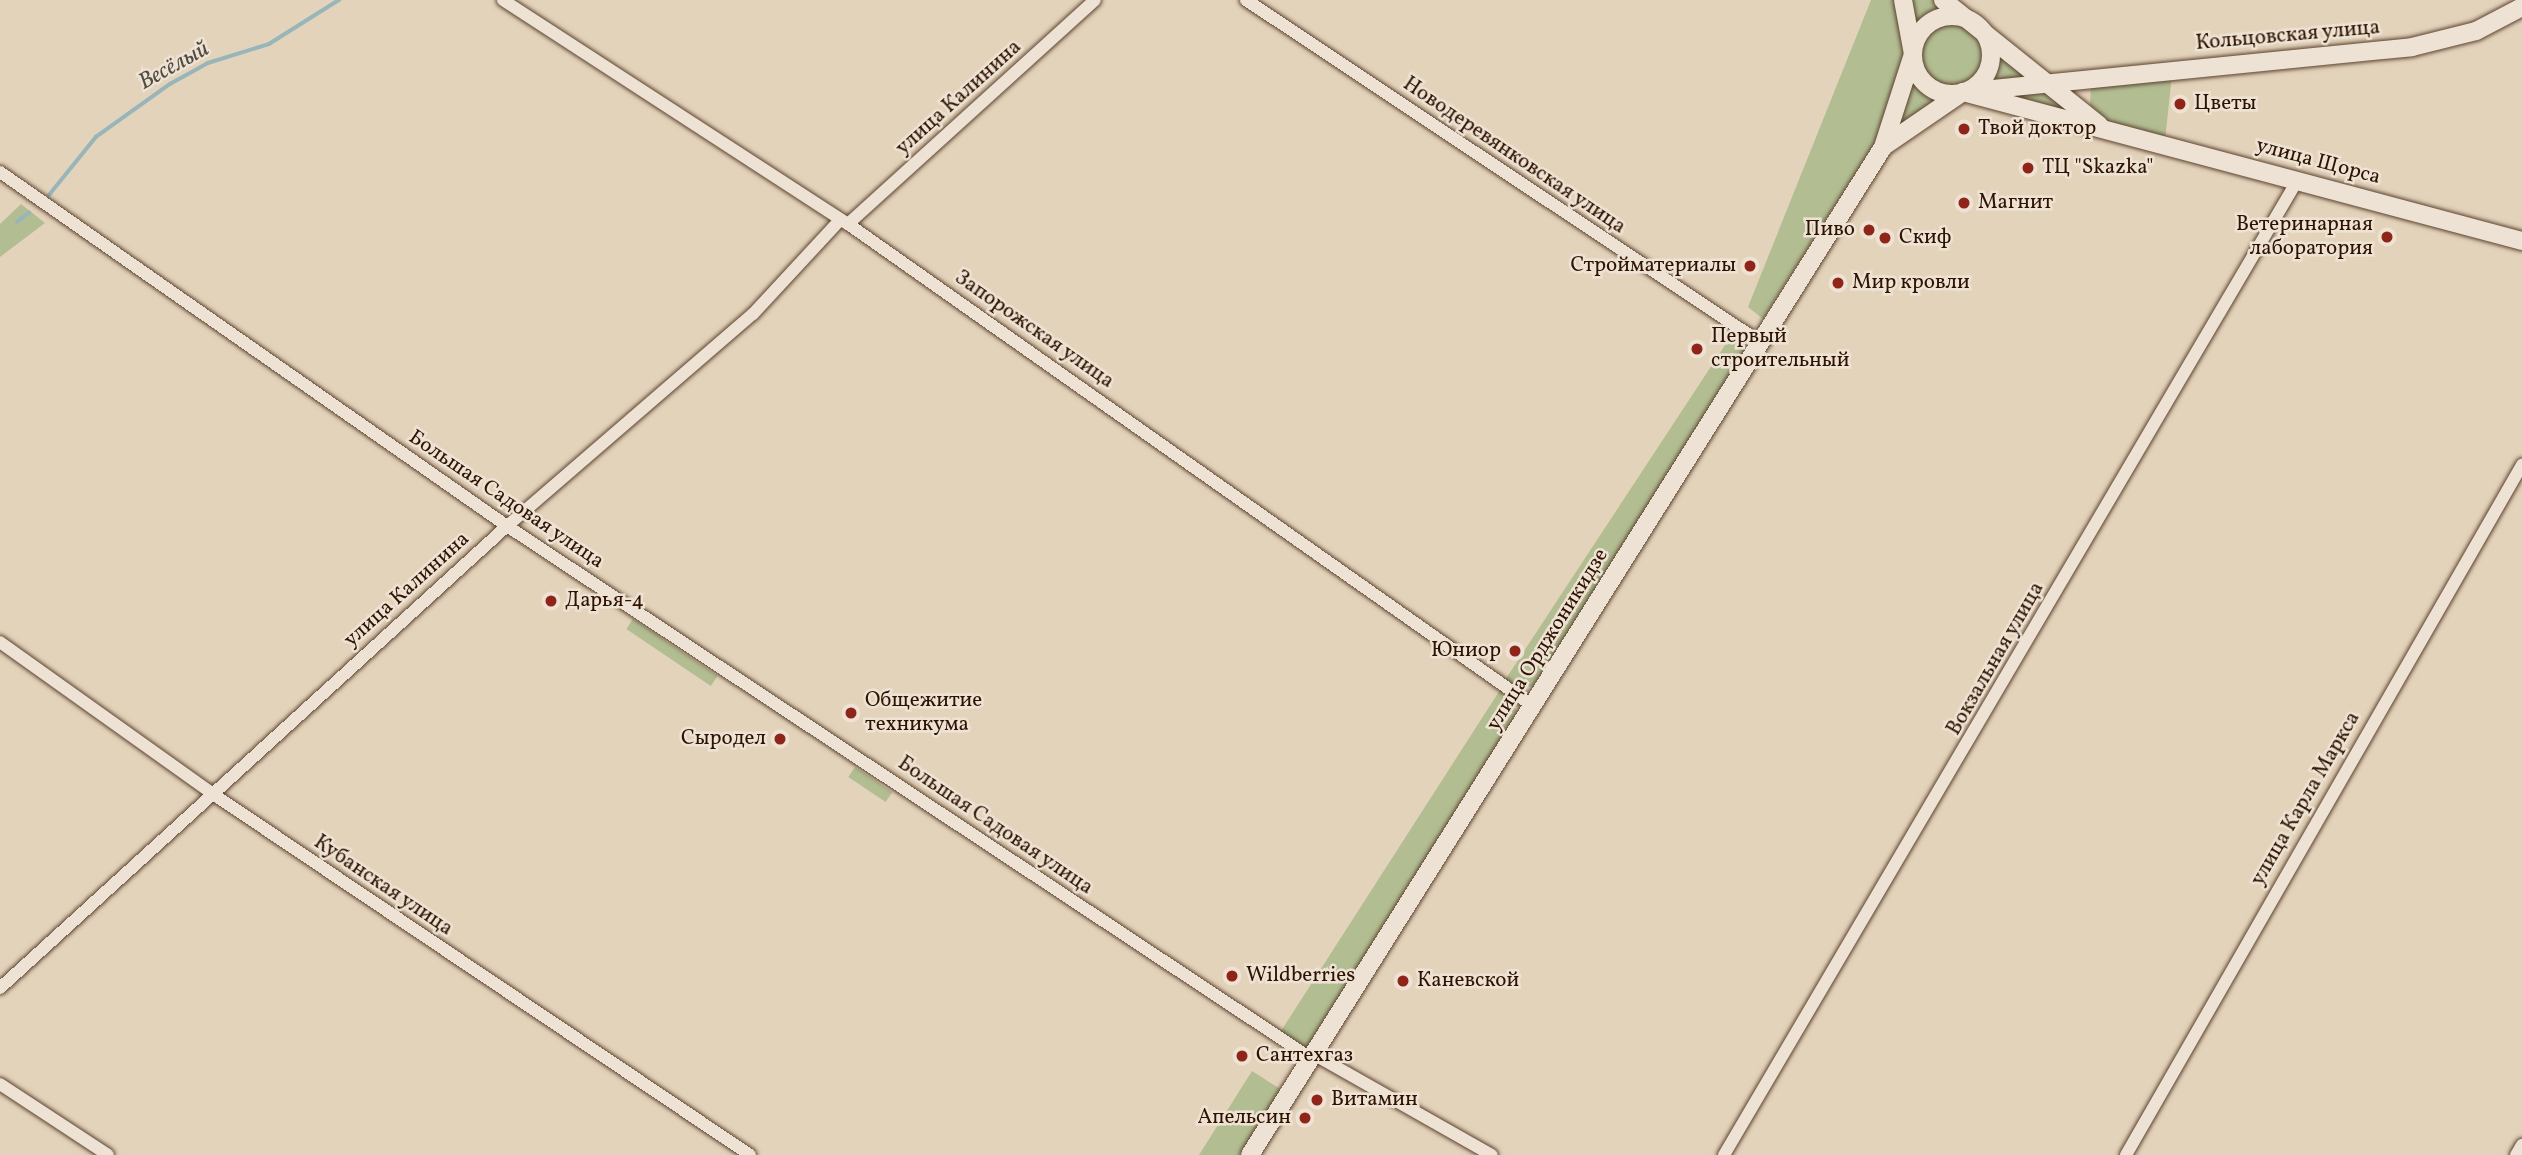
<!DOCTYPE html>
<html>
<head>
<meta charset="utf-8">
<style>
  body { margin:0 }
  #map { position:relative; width:2522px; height:1155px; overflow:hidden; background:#e4d3bb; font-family:Vollkorn,serif }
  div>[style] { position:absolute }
  .green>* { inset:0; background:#b2bd92; transform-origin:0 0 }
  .round { border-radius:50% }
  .stream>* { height:3.5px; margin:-1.75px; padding:0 1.75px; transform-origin:1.75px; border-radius:1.75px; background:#98b6b9 }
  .roads { filter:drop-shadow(0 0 2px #5c432f) drop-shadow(0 0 2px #5c432f) }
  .street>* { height:12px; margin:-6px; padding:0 6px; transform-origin:6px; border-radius:6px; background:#ede2d3 }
  .secondary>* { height:18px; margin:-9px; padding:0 9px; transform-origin:9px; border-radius:9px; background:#ede2d3 }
  .secondary>.ring { margin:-9px; padding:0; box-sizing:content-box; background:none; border:18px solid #ede2d3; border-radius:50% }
  .dots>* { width:19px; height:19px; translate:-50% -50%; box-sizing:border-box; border:4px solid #ede2d3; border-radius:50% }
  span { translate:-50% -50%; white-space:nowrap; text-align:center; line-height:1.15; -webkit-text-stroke:5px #ede2d3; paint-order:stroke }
  .street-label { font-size:21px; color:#2e1300 }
  .poi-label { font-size:21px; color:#2e1300 }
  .left { translate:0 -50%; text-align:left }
  .right { translate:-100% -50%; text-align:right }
  .water-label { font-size:23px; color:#534c41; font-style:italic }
</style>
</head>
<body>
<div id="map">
  <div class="green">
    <div style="clip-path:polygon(1871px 0,1898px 0,1905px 53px,1876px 141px,1763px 319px,1748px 307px)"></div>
    <div style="clip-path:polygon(1910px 0,1933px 0,1945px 9px,1914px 30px)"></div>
    <div class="round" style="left:1922px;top:25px;width:60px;height:60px"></div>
    <div style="clip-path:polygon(1997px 55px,2035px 76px,1989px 81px)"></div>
    <div style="clip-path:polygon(2172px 75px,2165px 140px,2106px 124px,2090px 105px,2091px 88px)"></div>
    <div style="clip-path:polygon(1912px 80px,1939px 99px,1895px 129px)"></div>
    <div style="clip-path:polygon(2048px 86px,2083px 117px,1987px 92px)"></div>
    <div style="clip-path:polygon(21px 204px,45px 223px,0 257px,0 224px)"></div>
    <div style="clip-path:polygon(1733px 333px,1746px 348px,1535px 687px,1514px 686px,1505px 680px)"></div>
    <div style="left:633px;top:619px;width:102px;height:12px;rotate:34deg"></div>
    <div style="clip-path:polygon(1500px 690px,1519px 713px,1308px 1050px,1281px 1031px)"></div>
    <div style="left:855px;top:767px;width:45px;height:12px;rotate:34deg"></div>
    <div style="clip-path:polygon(1252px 1071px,1282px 1090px,1241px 1155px,1199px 1155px)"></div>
  </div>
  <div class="stream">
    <div style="left:49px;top:195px;width:75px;rotate:-51deg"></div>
    <div style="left:96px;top:137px;width:91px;rotate:-35.6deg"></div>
    <div style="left:170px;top:84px;width:43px;rotate:-28.9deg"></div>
    <div style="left:208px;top:63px;width:64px;rotate:-17.3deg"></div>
    <div style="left:269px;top:44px;width:83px;rotate:-32.2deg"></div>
    <div style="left:17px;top:222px;width:15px;rotate:-37deg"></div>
  </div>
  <div class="roads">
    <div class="street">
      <div style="left:503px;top:0;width:411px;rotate:33deg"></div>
      <div style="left:848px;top:224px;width:838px;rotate:35.13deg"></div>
      <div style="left:1246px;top:0;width:617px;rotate:33.64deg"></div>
      <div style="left:0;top:172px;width:618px;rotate:34.92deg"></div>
      <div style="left:507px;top:526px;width:965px;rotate:33.51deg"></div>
      <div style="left:848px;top:224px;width:333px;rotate:-42.2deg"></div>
      <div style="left:0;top:642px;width:262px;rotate:35.5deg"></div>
      <div style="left:213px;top:794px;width:647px;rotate:33.91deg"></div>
      <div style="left:0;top:988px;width:686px;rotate:-42.34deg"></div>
      <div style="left:507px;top:526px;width:325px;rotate:-40.8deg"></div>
      <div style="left:753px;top:314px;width:127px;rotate:-47.2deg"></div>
      <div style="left:1315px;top:1055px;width:203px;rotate:29.5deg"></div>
      <div style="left:0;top:1084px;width:129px;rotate:33.3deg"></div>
      <div style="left:1724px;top:1155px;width:1130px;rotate:-59.53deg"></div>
      <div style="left:2126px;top:1155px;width:796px;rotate:-60.15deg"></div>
      <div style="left:2516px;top:1155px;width:12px;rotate:-59deg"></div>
    </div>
    <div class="secondary">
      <div style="left:1943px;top:0;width:200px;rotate:38.7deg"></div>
      <div class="ring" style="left:1913px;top:16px;width:60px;height:60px"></div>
      <div style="left:1967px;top:93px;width:574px;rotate:14.93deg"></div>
      <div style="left:1884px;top:146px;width:96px;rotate:-34.4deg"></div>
      <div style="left:1963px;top:92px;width:451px;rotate:-5.7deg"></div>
      <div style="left:2412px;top:47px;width:66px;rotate:-14deg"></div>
      <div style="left:2476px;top:31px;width:52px;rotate:-27.6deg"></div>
      <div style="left:1250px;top:1155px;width:1190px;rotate:-57.87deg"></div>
      <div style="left:1883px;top:147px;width:98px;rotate:-72.1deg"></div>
      <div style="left:1913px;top:54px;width:55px;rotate:-100.5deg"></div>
    </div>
  </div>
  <div class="dots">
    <div style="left:2180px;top:104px;background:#8f2418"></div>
    <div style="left:1964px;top:129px;background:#8f2418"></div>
    <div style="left:2028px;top:168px;background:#8f2418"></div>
    <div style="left:1964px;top:203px;background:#8f2418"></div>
    <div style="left:1869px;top:230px;background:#8f2418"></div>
    <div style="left:2387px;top:237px;background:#8f2418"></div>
    <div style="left:1885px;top:238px;background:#8f2418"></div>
    <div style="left:1750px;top:266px;background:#8f2418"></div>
    <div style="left:1838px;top:283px;background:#8f2418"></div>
    <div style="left:1697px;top:349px;background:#8f2418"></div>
    <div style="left:551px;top:601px;background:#8f2418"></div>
    <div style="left:1515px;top:651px;background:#8f2418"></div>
    <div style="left:851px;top:713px;background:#8f2418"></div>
    <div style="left:780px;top:739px;background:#8f2418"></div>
    <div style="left:1232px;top:976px;background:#8f2418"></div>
    <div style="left:1403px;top:981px;background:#8f2418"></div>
    <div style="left:1242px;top:1056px;background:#8f2418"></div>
    <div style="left:1317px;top:1100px;background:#8f2418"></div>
    <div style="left:1305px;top:1118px;background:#8f2418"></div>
  </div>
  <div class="street-label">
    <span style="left:2288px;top:36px;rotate:-5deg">Кольцовская улица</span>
    <span style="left:959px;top:98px;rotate:-42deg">улица Калинина</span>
    <span style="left:1514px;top:156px;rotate:34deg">Новодеревянковская улица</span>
    <span style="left:2318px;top:162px;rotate:15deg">улица Щорса</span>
    <span style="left:1034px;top:330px;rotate:35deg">Запорожская улица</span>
    <span style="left:506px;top:500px;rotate:34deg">Большая Садовая улица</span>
    <span style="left:407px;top:590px;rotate:-42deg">улица Калинина</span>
    <span style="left:1548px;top:640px;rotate:-58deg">улица Орджоникидзе</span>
    <span style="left:1996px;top:659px;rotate:-60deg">Вокзальная улица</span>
    <span style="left:2306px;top:799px;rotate:-60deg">улица Карла Маркса</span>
    <span style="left:995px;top:826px;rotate:34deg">Большая Садовая улица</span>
    <span style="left:383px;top:886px;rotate:34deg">Кубанская улица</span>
  </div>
  <div class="poi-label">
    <span class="left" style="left:2194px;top:104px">Цветы</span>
    <span class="left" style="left:1978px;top:129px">Твой доктор</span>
    <span class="left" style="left:2042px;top:168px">ТЦ "Skazka"</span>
    <span class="left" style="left:1978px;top:203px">Магнит</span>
    <span class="right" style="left:2373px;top:237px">Ветеринарная<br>лаборатория</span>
    <span class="right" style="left:1855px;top:230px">Пиво</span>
    <span class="left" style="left:1899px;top:238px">Скиф</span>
    <span class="right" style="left:1736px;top:266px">Стройматериалы</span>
    <span class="left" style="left:1852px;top:283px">Мир кровли</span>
    <span class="left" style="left:1711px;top:349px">Первый<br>строительный</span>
    <span class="left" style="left:565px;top:601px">Дарья-4</span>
    <span class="right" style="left:1501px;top:651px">Юниор</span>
    <span class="left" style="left:865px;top:713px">Общежитие<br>техникума</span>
    <span class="right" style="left:766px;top:739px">Сыродел</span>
    <span class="left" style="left:1246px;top:976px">Wildberries</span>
    <span class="left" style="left:1417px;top:981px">Каневской</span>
    <span class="left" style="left:1256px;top:1056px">Сантехгаз</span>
    <span class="left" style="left:1331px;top:1100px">Витамин</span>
    <span class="right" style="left:1291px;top:1118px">Апельсин</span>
  </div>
  <div class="water-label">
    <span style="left:174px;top:66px;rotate:-29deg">Весёлый</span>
  </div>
</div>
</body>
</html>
